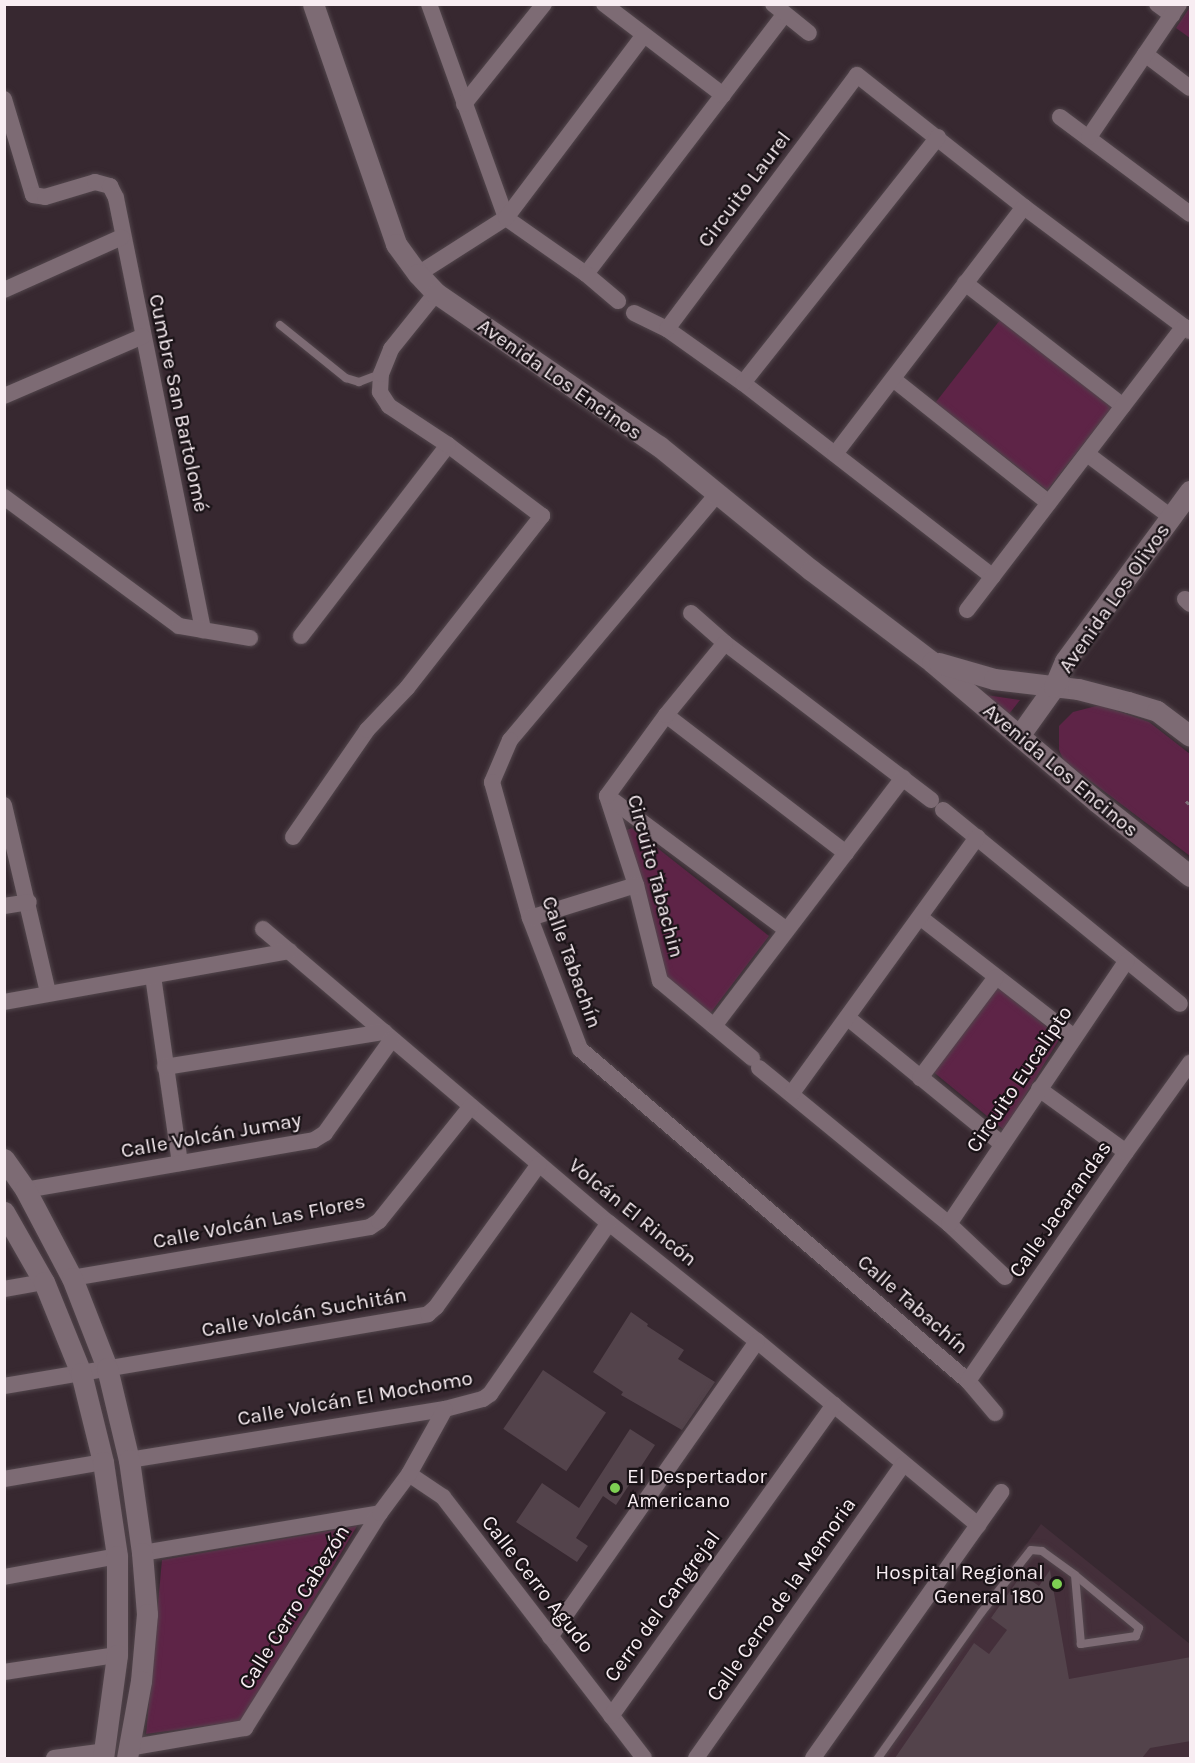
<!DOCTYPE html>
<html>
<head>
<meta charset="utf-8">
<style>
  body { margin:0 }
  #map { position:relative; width:1195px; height:1763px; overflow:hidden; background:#372830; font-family:Karla,sans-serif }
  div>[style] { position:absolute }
  .built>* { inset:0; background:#442f3a }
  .green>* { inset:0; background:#5e2447; transform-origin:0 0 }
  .building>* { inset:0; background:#53434b; transform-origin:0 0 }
  .path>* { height:3px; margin-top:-1.5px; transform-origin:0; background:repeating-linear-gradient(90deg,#7e7178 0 4.5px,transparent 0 9px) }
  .roads { filter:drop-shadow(0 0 2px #52464c) drop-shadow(0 0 2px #52464c) }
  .service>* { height:8px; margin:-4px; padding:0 4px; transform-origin:4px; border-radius:4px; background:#7d6b74 }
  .minor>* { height:16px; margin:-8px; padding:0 8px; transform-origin:8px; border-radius:8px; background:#7d6b74 }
  .tertiary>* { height:21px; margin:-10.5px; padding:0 10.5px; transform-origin:10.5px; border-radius:10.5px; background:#7d6b74 }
  .dots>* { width:16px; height:16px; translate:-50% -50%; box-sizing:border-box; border:3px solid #1a1317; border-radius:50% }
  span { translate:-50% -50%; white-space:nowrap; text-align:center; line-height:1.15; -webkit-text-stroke:4.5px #1a1317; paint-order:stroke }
  .street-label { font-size:21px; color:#f8edf2 }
  .poi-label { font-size:21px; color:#f8edf2 }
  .left { translate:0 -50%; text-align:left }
  .right { translate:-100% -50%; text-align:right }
  .frame { position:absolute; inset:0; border:6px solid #f8edf2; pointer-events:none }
</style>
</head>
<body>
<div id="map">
  <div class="built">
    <div style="clip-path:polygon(1041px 1524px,1190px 1644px,1190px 1758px,872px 1758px)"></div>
  </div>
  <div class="green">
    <div style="clip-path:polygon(1190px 7px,1190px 38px,1176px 28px)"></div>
    <div style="left:1000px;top:320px;width:142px;height:105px;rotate:38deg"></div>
    <div style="clip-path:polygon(986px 695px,1020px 700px,1009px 714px)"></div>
    <div style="clip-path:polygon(1100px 705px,1149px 722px,1190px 754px,1190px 856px,1064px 761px,1059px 750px,1059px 726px,1073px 712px)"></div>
    <div style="clip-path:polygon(632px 828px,769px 936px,709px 1015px,662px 976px,622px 832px)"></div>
    <div style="clip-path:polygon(997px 985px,1060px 1038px,1004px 1130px,931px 1070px)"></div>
    <div style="clip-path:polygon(357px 1526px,242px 1721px,146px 1734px,162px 1560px)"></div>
  </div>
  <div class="building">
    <div style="clip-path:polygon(631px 1312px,648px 1324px,647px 1326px,684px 1350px,678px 1359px,715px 1382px,682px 1430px,621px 1395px,623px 1392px,593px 1372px)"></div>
    <div style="left:543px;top:1370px;width:76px;height:71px;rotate:34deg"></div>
    <div style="clip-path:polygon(630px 1429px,655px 1445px,616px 1505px,603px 1496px,576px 1538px,588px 1546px,577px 1562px,516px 1522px,542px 1483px,579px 1508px)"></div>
    <div style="clip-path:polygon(1050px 1570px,1069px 1679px,1191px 1657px,1191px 1741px,1150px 1748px,1142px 1758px,895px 1758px,974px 1643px,989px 1654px,1007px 1630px,991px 1618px,1022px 1574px,1039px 1586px)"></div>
  </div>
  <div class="path">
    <div style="left:1186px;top:801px;width:6px;rotate:45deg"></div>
  </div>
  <div class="roads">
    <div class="service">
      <div style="left:280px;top:325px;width:85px;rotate:38.8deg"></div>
      <div style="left:346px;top:378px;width:14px;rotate:17deg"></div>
      <div style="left:359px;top:382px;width:22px;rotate:-21deg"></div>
      <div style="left:878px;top:1758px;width:178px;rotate:-54.6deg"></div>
      <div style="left:981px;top:1613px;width:80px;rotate:-51.6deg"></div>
      <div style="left:1031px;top:1550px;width:11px;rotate:5deg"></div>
      <div style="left:1042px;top:1551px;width:41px;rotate:36deg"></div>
      <div style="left:1075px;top:1575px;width:83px;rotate:39.6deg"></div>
      <div style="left:1139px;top:1628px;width:9px;rotate:111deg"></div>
      <div style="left:1136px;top:1636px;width:56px;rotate:171.7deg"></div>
      <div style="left:1081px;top:1644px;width:69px;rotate:-95deg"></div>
    </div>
    <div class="minor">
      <div style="left:429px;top:4px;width:227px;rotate:70.2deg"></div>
      <div style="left:506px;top:218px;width:98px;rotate:35deg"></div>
      <div style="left:586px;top:274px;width:327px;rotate:-52.6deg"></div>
      <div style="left:604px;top:4px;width:150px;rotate:37.4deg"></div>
      <div style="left:773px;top:4px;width:46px;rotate:38.9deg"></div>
      <div style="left:1157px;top:4px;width:19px;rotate:36deg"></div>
      <div style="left:1145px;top:54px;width:56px;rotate:37.1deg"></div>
      <div style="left:4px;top:99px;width:100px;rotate:73.2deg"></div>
      <div style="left:33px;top:195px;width:12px;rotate:9deg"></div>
      <div style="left:45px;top:197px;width:52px;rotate:-16.7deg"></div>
      <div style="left:95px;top:182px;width:16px;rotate:15deg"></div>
      <div style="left:110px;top:186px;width:13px;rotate:63deg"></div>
      <div style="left:116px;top:198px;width:441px;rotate:78.6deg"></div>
      <div style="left:464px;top:104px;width:128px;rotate:-51.3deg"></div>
      <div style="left:1060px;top:117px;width:162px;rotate:36.7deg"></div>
      <div style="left:1089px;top:137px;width:161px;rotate:-55.9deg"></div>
      <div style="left:418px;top:274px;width:104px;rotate:-32.5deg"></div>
      <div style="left:506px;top:218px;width:229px;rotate:-53deg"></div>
      <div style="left:586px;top:274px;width:42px;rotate:40.2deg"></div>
      <div style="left:965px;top:283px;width:200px;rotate:37.9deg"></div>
      <div style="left:4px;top:290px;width:129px;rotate:-24.2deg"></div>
      <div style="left:634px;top:313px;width:37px;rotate:26deg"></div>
      <div style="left:667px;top:329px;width:93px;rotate:35.4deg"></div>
      <div style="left:743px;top:383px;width:316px;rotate:37.8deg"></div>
      <div style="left:667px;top:329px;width:317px;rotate:-53.2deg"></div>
      <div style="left:857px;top:75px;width:213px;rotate:38.3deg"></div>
      <div style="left:1024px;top:207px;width:207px;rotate:36.8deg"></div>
      <div style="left:893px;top:379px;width:199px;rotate:38.5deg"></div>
      <div style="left:743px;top:383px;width:314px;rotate:-51.6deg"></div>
      <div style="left:4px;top:396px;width:151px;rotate:-23.3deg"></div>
      <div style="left:835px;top:454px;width:311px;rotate:-52.6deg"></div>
      <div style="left:1087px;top:454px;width:105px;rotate:36.9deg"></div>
      <div style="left:718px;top:493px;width:323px;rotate:130.1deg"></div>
      <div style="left:510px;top:740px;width:46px;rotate:113.2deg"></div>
      <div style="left:492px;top:782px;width:141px;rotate:74.4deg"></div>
      <div style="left:530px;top:918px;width:140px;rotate:69.1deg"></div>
      <div style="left:580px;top:1049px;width:511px;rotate:40.55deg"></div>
      <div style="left:968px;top:1381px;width:42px;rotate:49.8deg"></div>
      <div style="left:4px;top:497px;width:217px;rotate:36.4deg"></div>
      <div style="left:179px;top:626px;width:72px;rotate:9.6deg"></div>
      <div style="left:1185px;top:599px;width:7px;rotate:45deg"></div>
      <div style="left:967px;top:610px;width:357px;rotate:-52.6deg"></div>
      <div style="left:691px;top:613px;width:45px;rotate:41.4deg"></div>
      <div style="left:725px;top:643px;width:259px;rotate:37.3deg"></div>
      <div style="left:301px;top:636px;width:241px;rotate:-52.4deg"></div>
      <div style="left:666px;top:715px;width:227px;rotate:37.5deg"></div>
      <div style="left:607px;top:796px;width:94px;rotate:72deg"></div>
      <div style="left:636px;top:885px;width:99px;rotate:76deg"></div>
      <div style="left:660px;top:981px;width:120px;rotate:39.9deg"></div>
      <div style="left:607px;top:796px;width:224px;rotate:36.7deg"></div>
      <div style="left:607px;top:796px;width:100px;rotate:-53.9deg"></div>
      <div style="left:666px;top:715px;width:93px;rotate:-50.7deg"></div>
      <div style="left:4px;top:805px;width:192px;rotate:76.8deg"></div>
      <div style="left:943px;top:810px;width:306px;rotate:39.3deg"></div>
      <div style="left:293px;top:837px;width:130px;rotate:-55.3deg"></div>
      <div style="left:367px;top:730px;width:58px;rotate:-46.4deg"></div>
      <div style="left:407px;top:688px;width:219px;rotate:-51.9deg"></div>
      <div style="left:542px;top:516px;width:118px;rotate:-142.9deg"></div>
      <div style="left:448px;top:445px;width:71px;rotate:-146.5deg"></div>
      <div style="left:389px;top:406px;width:17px;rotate:-123deg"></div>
      <div style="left:380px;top:392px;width:18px;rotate:-87deg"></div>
      <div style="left:381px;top:374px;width:27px;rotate:-68deg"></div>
      <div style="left:391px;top:349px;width:72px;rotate:-51.2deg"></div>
      <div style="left:4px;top:906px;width:25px;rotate:-9deg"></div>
      <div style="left:530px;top:918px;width:111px;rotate:-17.3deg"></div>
      <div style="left:921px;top:918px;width:194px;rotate:37.9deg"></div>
      <div style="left:263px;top:929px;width:454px;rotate:40.4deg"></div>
      <div style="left:609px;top:1223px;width:189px;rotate:38.6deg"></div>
      <div style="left:757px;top:1341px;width:288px;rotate:39.8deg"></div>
      <div style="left:153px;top:976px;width:189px;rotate:81.8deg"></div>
      <div style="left:4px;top:1002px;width:290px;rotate:-10.1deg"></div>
      <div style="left:848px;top:1018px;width:199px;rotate:39.3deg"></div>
      <div style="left:714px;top:1026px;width:312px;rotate:-52.7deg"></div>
      <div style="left:165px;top:1067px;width:222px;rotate:-9.1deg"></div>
      <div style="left:759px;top:1068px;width:246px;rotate:39.4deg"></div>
      <div style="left:949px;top:1224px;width:77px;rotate:43.4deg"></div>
      <div style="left:920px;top:1078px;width:126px;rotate:-53deg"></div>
      <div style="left:1039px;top:1089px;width:107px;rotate:35.9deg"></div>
      <div style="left:792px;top:1093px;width:316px;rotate:-54.1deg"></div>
      <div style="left:25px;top:1190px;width:293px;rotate:-9.8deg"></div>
      <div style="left:314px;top:1140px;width:13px;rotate:-32deg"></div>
      <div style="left:325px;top:1133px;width:115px;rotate:-54.5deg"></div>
      <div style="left:949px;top:1224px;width:318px;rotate:-56deg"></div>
      <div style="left:72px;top:1278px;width:302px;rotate:-9.7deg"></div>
      <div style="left:370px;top:1227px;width:11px;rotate:-34deg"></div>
      <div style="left:379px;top:1221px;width:147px;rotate:-51.3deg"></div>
      <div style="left:4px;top:1289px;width:41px;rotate:-9.9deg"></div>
      <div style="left:968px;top:1381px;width:278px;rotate:-55.4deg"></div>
      <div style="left:1126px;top:1152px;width:110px;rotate:-54.3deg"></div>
      <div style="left:4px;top:1386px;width:430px;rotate:-9.6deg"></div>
      <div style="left:428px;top:1314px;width:11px;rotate:-41deg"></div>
      <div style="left:436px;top:1307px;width:176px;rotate:-54.2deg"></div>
      <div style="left:129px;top:1460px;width:320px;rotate:-9.2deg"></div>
      <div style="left:445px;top:1409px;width:39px;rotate:-15deg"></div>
      <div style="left:483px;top:1399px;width:9px;rotate:-36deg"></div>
      <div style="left:490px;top:1394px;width:208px;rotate:-55.2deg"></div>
      <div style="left:409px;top:1474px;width:41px;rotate:34.1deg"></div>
      <div style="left:443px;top:1497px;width:329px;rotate:52.4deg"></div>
      <div style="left:4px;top:1479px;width:100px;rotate:-9.7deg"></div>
      <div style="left:142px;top:1553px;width:241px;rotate:-9.5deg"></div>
      <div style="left:4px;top:1577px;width:115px;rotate:-10.5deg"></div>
      <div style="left:550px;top:1637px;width:361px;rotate:-55deg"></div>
      <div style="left:4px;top:1672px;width:114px;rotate:-8.6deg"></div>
      <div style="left:611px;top:1716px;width:383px;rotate:-54.4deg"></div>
      <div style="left:128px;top:1748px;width:119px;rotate:-9.7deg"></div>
      <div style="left:245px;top:1728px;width:254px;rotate:-57.9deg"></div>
      <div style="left:380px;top:1513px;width:49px;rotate:-53.4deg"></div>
      <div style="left:409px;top:1474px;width:74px;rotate:-61deg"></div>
      <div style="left:54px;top:1758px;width:51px;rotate:-7.8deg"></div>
      <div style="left:696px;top:1758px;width:359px;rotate:-54.8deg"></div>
      <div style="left:813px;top:1758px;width:326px;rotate:-54.7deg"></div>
    </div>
    <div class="tertiary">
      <div style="left:313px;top:4px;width:254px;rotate:70.9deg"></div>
      <div style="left:396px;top:244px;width:37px;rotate:54deg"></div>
      <div style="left:418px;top:274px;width:26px;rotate:47deg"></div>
      <div style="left:436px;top:293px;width:270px;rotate:34.5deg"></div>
      <div style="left:659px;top:446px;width:196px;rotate:39.2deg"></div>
      <div style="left:811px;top:570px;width:152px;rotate:37.2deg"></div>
      <div style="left:932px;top:662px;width:216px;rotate:40.3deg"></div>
      <div style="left:1097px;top:802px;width:119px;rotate:38.5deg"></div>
      <div style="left:939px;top:663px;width:57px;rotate:16.2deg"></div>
      <div style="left:994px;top:679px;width:85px;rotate:6.8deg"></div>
      <div style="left:1078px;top:689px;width:52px;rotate:14.6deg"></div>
      <div style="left:1128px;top:702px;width:30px;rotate:17deg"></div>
      <div style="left:1157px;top:711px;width:41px;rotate:37.1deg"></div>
      <div style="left:1019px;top:736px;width:60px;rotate:-54.5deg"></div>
      <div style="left:1054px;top:687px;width:28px;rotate:-67deg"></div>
      <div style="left:1065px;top:661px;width:211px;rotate:-53.7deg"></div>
      <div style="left:4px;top:1159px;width:37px;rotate:55deg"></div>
      <div style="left:25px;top:1189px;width:101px;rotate:62.2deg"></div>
      <div style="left:72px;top:1278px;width:97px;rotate:68.7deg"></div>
      <div style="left:107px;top:1368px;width:95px;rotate:76.6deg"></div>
      <div style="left:129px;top:1460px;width:94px;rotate:82deg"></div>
      <div style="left:142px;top:1553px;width:61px;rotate:85.3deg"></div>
      <div style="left:147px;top:1614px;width:67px;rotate:95.1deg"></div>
      <div style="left:141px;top:1681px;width:78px;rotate:100.3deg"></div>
      <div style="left:4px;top:1212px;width:81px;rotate:60.3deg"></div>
      <div style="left:44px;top:1282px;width:98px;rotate:67.9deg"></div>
      <div style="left:81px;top:1373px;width:92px;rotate:76.1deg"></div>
      <div style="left:103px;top:1462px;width:95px;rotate:81.5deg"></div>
      <div style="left:117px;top:1556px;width:99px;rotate:90deg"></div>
      <div style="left:117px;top:1655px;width:104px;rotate:97.7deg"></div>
    </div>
  </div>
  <div class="dots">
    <div style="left:615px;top:1488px;background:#7ed053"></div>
    <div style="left:1057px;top:1584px;background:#7ed053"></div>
  </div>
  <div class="street-label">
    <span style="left:744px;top:189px;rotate:-53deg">Circuito Laurel</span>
    <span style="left:560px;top:379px;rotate:35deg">Avenida Los Encinos</span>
    <span style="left:179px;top:403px;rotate:78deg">Cumbre San Bartolomé</span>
    <span style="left:1114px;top:598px;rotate:-55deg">Avenida Los Olivos</span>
    <span style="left:1061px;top:770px;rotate:40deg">Avenida Los Encinos</span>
    <span style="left:656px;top:876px;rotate:75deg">Circuito Tabachin</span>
    <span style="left:572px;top:962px;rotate:70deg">Calle Tabachín</span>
    <span style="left:1019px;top:1079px;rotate:-56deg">Circuito Eucalipto</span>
    <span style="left:211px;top:1135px;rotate:-10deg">Calle Volcán Jumay</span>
    <span style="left:1060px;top:1209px;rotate:-55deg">Calle Jacarandas</span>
    <span style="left:633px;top:1212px;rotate:39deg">Volcán El Rincón</span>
    <span style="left:259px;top:1221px;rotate:-11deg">Calle Volcán Las Flores</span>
    <span style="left:913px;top:1304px;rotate:41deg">Calle Tabachín</span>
    <span style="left:304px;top:1312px;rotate:-10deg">Calle Volcán Suchitán</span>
    <span style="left:355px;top:1398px;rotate:-10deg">Calle Volcán El Mochomo</span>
    <span style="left:538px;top:1584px;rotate:52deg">Calle Cerro Agudo</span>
    <span style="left:781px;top:1599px;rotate:-55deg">Calle Cerro de la Memoria</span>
    <span style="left:662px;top:1606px;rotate:-54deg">Cerro del Cangrejal</span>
    <span style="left:294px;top:1607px;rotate:-58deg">Calle Cerro Cabezón</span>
  </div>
  <div class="poi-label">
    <span class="left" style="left:627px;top:1488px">El Despertador<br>Americano</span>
    <span class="right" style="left:1044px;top:1584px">Hospital Regional<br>General 180</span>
  </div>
  <div class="frame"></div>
</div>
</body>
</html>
